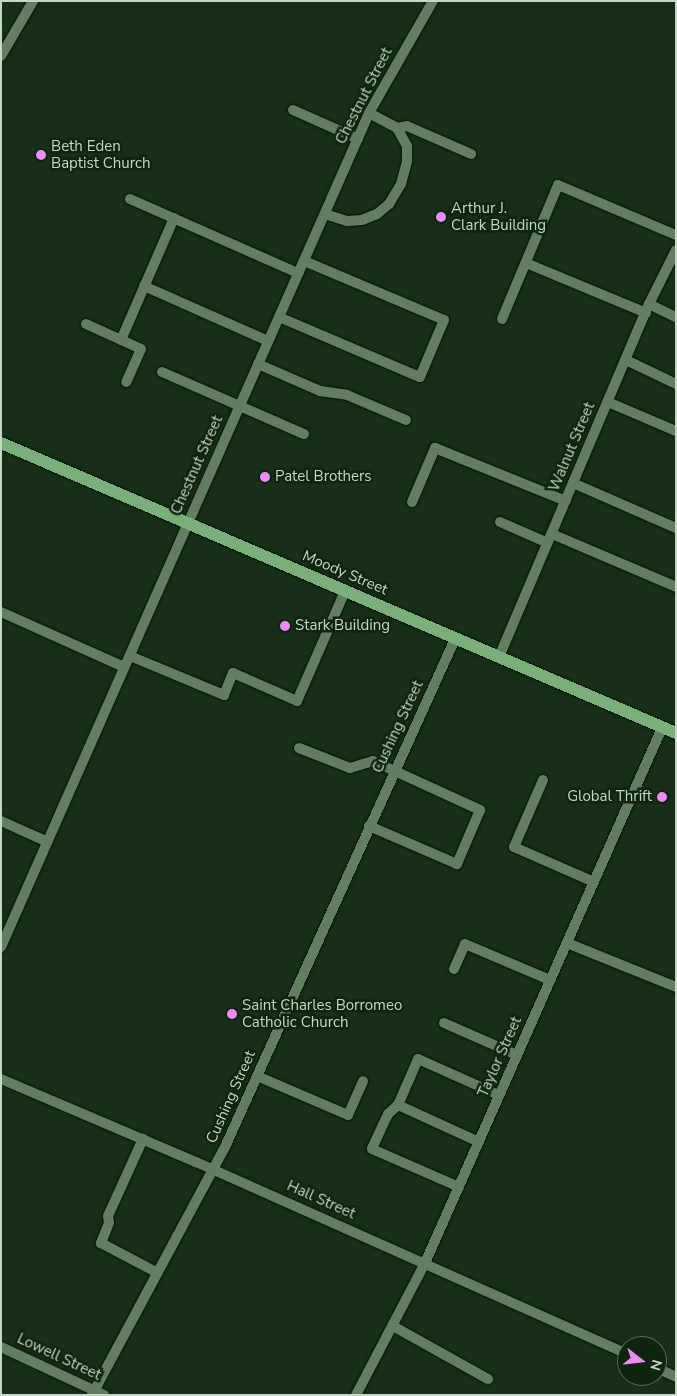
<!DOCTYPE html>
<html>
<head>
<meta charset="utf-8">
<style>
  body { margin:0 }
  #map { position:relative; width:677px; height:1396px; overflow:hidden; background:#172e18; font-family:"Nunito Sans",sans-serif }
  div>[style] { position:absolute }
  .roads { filter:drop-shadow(0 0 1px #021603) drop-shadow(0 0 1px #021603) }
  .service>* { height:10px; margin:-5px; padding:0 5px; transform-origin:5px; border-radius:5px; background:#637d63 }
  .minor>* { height:10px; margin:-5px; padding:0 5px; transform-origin:5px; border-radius:5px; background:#637d63 }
  .tertiary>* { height:10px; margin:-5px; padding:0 5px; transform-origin:5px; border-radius:5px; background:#637d63 }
  .primary>* { height:12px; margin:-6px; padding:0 6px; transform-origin:6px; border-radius:6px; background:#7aae7b }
  .dots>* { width:14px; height:14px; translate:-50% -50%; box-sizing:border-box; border:2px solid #0e240e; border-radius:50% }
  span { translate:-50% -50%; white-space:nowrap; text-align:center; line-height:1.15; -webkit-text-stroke:5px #0e240e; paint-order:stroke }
  .street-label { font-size:15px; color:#c8d6c7 }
  .poi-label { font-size:15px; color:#c8d6c7 }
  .left { translate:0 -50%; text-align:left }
  .right { translate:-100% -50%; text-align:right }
  .frame { position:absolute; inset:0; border:2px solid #c8d6c7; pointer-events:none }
  .north { position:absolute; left:617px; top:1336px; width:50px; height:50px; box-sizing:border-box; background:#0e240e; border:1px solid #586b58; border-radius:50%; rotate:106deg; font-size:14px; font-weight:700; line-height:20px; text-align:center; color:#c8d6c7 }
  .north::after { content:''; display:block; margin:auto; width:18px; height:22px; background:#ef8bf7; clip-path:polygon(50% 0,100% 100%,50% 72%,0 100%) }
</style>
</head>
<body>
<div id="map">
  <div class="roads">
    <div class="service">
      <div style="left:293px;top:110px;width:71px;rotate:24deg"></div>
      <div style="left:369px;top:113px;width:32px;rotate:28deg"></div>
      <div style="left:397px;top:128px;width:10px;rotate:-11deg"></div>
      <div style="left:407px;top:126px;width:70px;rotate:23.6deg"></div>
      <div style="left:130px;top:199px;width:184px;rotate:23.8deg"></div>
      <div style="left:325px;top:214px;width:23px;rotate:18deg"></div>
      <div style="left:347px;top:221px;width:15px;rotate:-4deg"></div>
      <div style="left:362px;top:220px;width:16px;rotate:-22deg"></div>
      <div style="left:377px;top:214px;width:16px;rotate:-40deg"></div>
      <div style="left:389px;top:204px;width:23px;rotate:-59deg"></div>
      <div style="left:401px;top:184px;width:24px;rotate:-75deg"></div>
      <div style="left:407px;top:161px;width:15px;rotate:-90deg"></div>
      <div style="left:407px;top:146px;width:21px;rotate:-119deg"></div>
      <div style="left:526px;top:263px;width:130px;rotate:22.6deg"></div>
      <div style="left:144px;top:286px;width:136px;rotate:23.9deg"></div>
      <div style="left:649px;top:304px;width:30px;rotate:26deg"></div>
      <div style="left:279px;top:317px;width:153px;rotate:23.1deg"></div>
      <div style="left:420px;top:377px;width:62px;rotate:-67.2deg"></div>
      <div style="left:444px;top:320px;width:152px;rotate:-157.1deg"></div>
      <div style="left:502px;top:319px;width:145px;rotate:-67.3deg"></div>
      <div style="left:558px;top:185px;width:128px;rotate:23deg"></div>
      <div style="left:86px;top:324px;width:60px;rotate:24.4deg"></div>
      <div style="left:141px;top:349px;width:36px;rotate:114deg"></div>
      <div style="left:121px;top:340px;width:133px;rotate:-66.5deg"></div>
      <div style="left:626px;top:360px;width:55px;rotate:25.6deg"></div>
      <div style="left:258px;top:364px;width:68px;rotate:23.5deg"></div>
      <div style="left:320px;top:391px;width:27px;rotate:8deg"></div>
      <div style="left:347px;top:395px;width:64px;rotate:23deg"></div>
      <div style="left:162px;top:372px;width:155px;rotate:23.6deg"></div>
      <div style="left:608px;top:402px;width:74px;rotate:23.1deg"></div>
      <div style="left:573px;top:483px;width:112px;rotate:23.6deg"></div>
      <div style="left:412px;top:502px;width:59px;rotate:-66.9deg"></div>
      <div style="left:435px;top:448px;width:141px;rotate:22deg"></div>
      <div style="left:500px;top:522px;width:52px;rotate:23.6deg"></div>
      <div style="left:552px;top:534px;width:135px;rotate:23.1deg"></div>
      <div style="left:1px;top:612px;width:135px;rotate:24.1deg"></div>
      <div style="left:130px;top:656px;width:102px;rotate:22.5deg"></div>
      <div style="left:224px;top:695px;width:24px;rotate:-68deg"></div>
      <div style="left:233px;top:673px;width:70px;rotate:23.6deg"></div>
      <div style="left:297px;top:701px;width:120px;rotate:-66.4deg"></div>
      <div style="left:299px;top:748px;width:55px;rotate:21.4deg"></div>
      <div style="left:350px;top:768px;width:24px;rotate:-17deg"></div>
      <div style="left:373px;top:761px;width:118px;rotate:24.6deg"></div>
      <div style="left:480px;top:810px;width:59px;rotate:113.1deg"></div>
      <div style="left:457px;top:864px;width:96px;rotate:-156.6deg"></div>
      <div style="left:543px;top:780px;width:73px;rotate:113.4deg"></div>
      <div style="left:514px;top:847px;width:87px;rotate:23.6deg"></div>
      <div style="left:454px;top:969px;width:27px;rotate:-66deg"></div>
      <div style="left:465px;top:944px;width:92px;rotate:23deg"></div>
      <div style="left:444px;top:1023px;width:80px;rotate:23.7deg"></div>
      <div style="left:257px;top:1076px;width:99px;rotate:23.2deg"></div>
      <div style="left:348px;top:1115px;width:37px;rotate:-66deg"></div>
      <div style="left:398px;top:1105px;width:13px;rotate:138deg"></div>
      <div style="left:388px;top:1114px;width:38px;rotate:115deg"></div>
      <div style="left:372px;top:1149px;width:95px;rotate:23.6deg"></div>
      <div style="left:479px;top:1142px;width:89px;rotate:-155.4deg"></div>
      <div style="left:398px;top:1105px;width:50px;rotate:-66.5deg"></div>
      <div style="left:418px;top:1059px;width:89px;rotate:24deg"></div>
      <div style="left:108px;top:1216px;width:7px;rotate:82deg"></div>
      <div style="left:109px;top:1223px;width:22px;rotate:112deg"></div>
      <div style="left:101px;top:1243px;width:64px;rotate:27.8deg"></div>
      <div style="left:393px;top:1326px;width:109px;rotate:29.2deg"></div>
    </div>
    <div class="minor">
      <div style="left:499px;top:657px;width:384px;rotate:-67deg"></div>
      <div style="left:649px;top:304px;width:60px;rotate:-63.4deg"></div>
      <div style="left:1px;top:821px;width:51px;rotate:24.1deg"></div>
      <div style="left:567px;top:943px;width:118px;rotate:22deg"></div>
      <div style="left:1px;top:947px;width:912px;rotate:-66.19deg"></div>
      <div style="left:369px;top:113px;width:129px;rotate:-60.3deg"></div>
      <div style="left:1px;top:1079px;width:212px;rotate:23.1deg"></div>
      <div style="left:196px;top:1162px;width:472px;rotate:24deg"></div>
      <div style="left:108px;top:1216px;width:85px;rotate:-65.6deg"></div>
      <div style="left:657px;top:1368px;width:21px;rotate:25deg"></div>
      <div style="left:92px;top:1395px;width:281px;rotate:-61.8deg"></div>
      <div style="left:225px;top:1147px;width:558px;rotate:-65.64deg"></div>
      <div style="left:356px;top:1395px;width:149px;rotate:-62.4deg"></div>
      <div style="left:425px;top:1263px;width:585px;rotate:-66.11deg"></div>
    </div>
    <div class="tertiary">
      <div style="left:1px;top:56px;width:64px;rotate:-59.8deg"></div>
      <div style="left:1px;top:1347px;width:114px;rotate:25deg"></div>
    </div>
    <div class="primary">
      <div style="left:1px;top:443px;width:735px;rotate:23.25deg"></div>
    </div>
  </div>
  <div class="dots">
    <div style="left:41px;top:155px;background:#ef8bf7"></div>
    <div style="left:441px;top:217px;background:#ef8bf7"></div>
    <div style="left:265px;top:477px;background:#ef8bf7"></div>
    <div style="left:285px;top:626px;background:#ef8bf7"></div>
    <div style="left:662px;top:797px;background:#ef8bf7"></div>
    <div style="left:232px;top:1014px;background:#ef8bf7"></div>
  </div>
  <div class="street-label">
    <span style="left:364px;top:96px;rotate:-63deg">Chestnut Street</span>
    <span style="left:572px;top:447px;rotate:-67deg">Walnut Street</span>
    <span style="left:197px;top:465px;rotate:-66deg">Chestnut Street</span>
    <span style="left:345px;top:573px;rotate:23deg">Moody Street</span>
    <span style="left:398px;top:727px;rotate:-65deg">Cushing Street</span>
    <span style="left:500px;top:1057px;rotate:-66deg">Taylor Street</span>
    <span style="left:231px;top:1097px;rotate:-66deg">Cushing Street</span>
    <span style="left:321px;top:1200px;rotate:24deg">Hall Street</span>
    <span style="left:59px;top:1357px;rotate:25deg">Lowell Street</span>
  </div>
  <div class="poi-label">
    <span class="left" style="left:51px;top:155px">Beth Eden<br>Baptist Church</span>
    <span class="left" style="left:451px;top:217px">Arthur J.<br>Clark Building</span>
    <span class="left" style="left:275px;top:477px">Patel Brothers</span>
    <span class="left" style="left:295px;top:626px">Stark Building</span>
    <span class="right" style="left:652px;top:797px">Global Thrift</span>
    <span class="left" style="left:242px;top:1014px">Saint Charles Borromeo<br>Catholic Church</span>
  </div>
  <div class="frame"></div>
  <div class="north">N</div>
</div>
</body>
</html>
